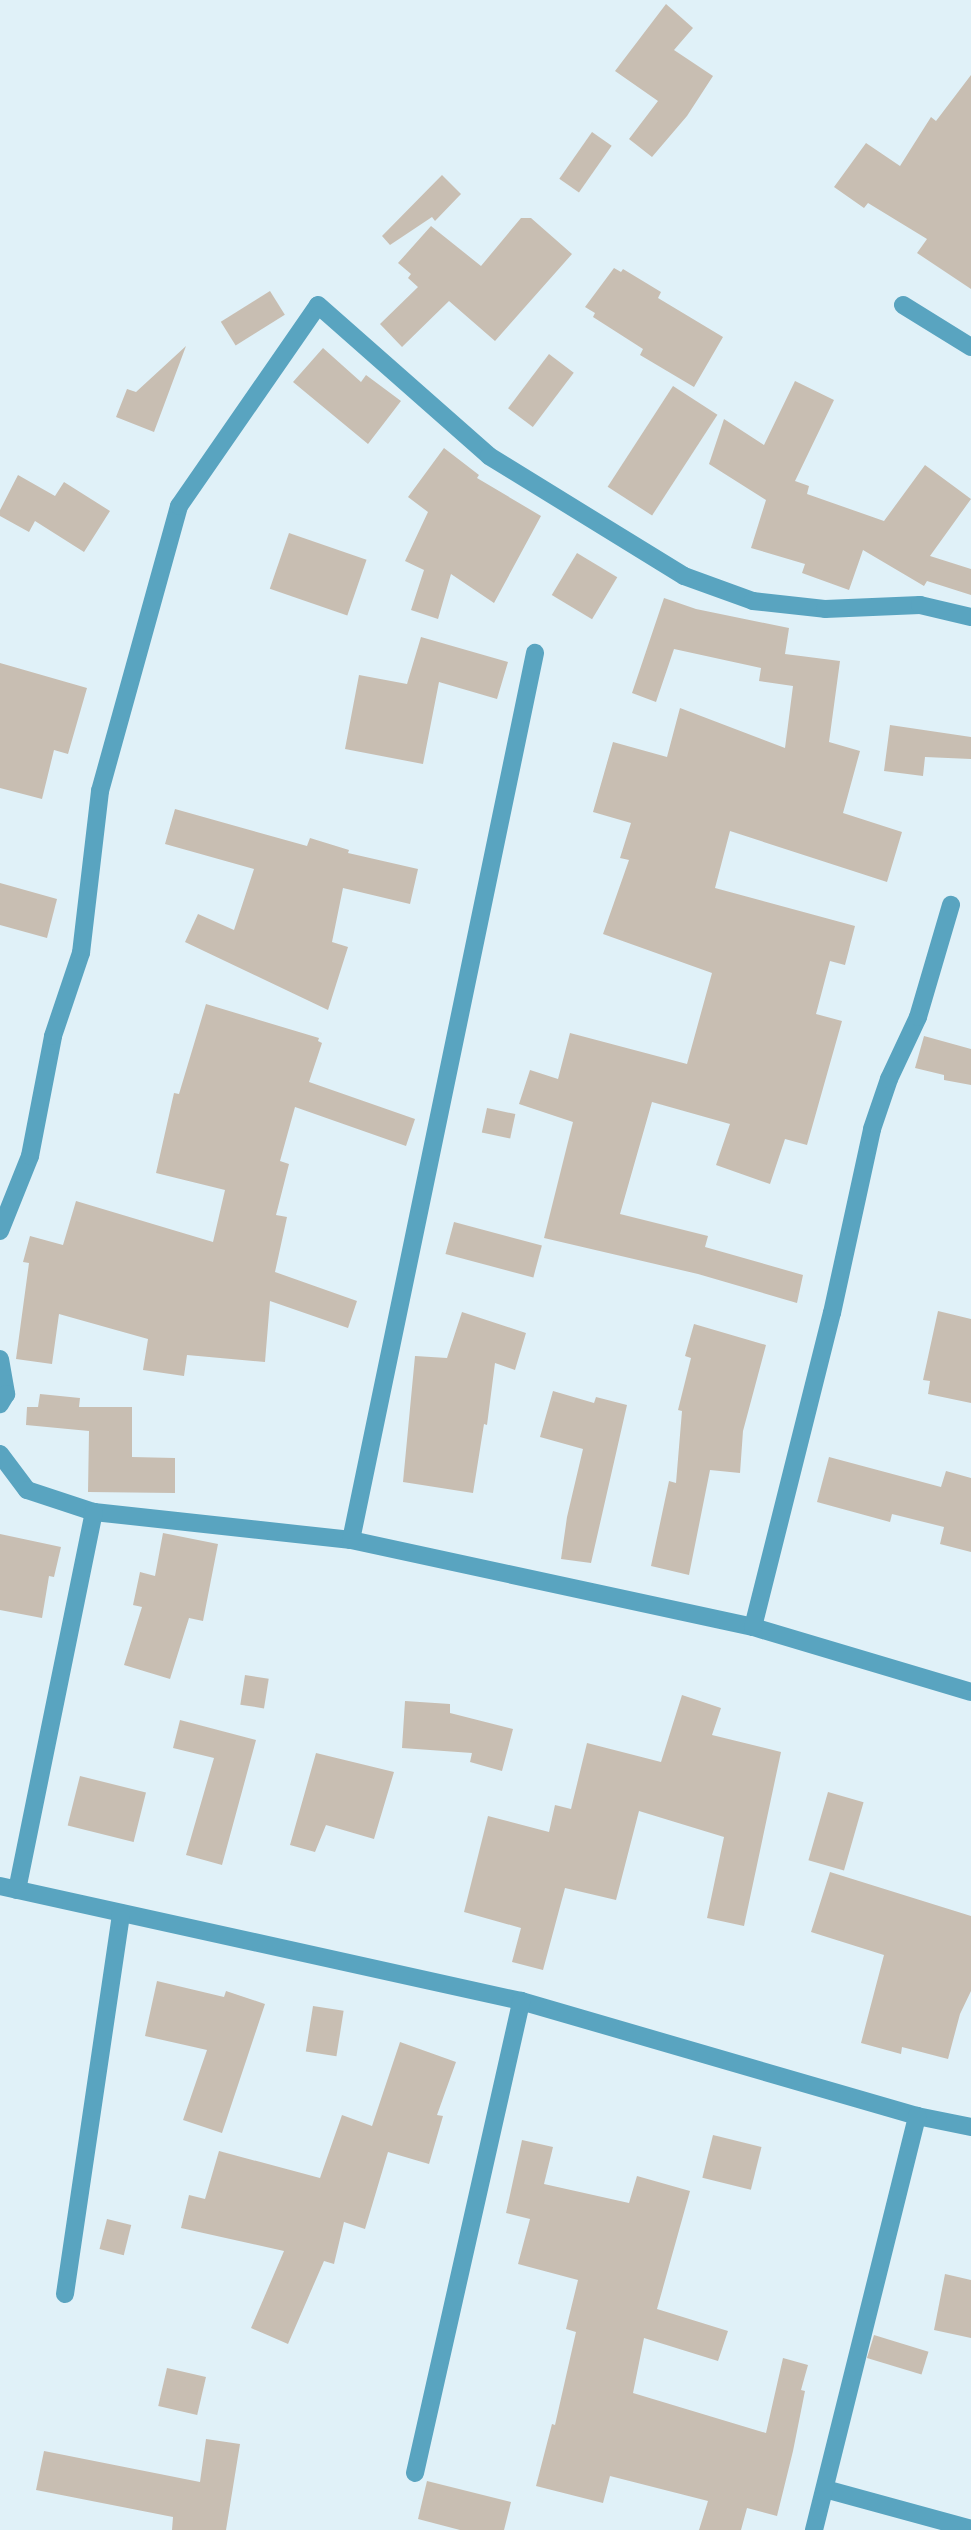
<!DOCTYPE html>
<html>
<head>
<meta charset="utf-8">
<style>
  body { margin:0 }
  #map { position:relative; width:971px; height:2530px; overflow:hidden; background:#e0f1f8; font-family:Spectral,serif }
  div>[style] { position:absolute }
  .building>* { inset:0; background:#c8beb2; transform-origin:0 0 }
  .street>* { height:18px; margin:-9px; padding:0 9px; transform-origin:9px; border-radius:9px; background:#59a4c0 }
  span { translate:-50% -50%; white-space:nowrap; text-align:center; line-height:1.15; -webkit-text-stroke:5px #e0f1f8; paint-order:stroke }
</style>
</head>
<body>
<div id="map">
  <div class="building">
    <div style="clip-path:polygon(666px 4px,693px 28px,674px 50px,713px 76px,687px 116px,652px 157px,629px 139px,658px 101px,615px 71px)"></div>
    <div style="clip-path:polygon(971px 75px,971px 289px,917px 253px,927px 239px,868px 203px,864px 208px,834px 187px,866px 143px,900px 166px,931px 117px,936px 121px)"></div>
    <div style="left:592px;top:132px;width:24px;height:57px;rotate:35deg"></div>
    <div style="clip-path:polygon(442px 175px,461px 194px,435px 221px,432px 217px,390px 245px,382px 236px)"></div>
    <div style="clip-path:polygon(521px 218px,531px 218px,572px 254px,495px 341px,449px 301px,402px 347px,380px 324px,418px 287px,408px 278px,411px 274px,398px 263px,431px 226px,481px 266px)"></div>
    <div style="clip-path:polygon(614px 268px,621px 272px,623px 269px,661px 292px,658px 298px,723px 337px,694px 387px,640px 355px,643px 349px,593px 317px,595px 313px,585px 307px)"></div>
    <div style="left:270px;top:291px;width:28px;height:58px;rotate:58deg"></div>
    <div style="clip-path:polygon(186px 346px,154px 432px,116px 417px,127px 389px,136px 392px)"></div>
    <div style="clip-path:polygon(323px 348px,361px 382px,366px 375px,401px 401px,368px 444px,293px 382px)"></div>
    <div style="left:549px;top:354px;width:31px;height:68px;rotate:37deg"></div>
    <div style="clip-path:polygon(795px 381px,834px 400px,795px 481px,809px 486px,807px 494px,884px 521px,925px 465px,971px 499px,930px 556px,971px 569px,971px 595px,927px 581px,924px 586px,863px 550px,849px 590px,802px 573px,805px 564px,751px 548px,766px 500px,709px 464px,724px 419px,764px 445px)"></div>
    <div style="left:673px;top:386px;width:53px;height:120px;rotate:33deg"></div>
    <div style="clip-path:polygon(444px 448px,479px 475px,477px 478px,541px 516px,494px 603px,451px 574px,438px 619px,411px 610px,424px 570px,405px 561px,428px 512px,408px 497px)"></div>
    <div style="clip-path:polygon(18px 475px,55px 496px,64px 482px,110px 511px,84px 552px,35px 521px,29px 532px,0 516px,0 510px)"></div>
    <div style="left:289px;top:533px;width:82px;height:59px;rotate:19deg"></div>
    <div style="left:577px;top:553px;width:47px;height:49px;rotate:31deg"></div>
    <div style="clip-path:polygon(664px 598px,696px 609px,789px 628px,785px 654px,840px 661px,829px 742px,860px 751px,843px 813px,902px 832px,887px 882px,730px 831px,715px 888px,855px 926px,845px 965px,830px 961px,816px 1014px,842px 1021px,807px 1145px,785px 1139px,770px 1184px,716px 1165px,730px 1124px,652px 1102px,620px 1214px,708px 1236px,705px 1247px,803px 1275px,797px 1303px,698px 1274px,544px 1238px,573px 1122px,519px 1104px,530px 1070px,558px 1079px,570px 1033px,687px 1064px,712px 973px,603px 934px,629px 860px,620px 858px,631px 823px,593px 812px,613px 742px,667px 757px,680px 708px,785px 748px,793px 686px,759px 681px,761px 668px,674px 649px,656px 702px,632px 693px)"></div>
    <div style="clip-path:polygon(421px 637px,508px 662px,497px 699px,439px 682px,423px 764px,345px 749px,359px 675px,407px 684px)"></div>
    <div style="clip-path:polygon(0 663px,87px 688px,68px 754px,54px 750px,42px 799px,0 788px)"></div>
    <div style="clip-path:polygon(890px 725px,971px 737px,971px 759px,925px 757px,923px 776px,884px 771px)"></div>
    <div style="clip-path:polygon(175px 809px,307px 846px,310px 838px,349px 850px,348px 853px,418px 869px,410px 904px,343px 888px,332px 942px,348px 947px,328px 1010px,185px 942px,198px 914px,234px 930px,254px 869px,165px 844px)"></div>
    <div style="clip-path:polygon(0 883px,57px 899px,47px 938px,0 925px)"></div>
    <div style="clip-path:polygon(206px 1004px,319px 1038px,318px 1041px,322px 1043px,309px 1082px,415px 1119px,406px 1146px,295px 1107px,280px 1161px,289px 1164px,276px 1215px,287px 1217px,275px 1272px,357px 1301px,348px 1328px,270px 1301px,265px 1362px,187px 1355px,184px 1376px,143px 1370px,148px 1339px,59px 1314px,52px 1364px,16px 1359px,29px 1263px,23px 1262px,30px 1236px,63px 1245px,76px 1201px,213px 1242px,225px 1190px,156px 1173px,174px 1093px,179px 1094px)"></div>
    <div style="clip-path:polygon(924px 1036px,971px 1049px,971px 1085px,944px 1080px,944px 1075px,915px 1068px)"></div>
    <div style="left:487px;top:1108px;width:29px;height:25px;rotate:12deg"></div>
    <div style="left:454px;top:1222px;width:91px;height:33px;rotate:15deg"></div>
    <div style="clip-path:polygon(938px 1311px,971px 1319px,971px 1403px,928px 1394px,930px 1381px,923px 1380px)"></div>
    <div style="clip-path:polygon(462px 1312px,526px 1333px,515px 1370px,495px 1363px,487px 1425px,484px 1424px,473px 1493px,403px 1482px,415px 1356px,447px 1358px)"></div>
    <div style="clip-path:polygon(694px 1324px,766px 1345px,743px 1431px,740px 1473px,710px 1470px,689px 1575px,651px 1566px,669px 1481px,676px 1483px,682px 1411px,678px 1410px,691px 1358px,685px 1356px)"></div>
    <div style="clip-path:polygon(553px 1391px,594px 1403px,596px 1397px,627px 1405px,591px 1563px,561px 1559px,567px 1517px,583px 1449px,540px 1437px)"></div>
    <div style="clip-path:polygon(40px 1394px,80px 1398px,79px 1407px,132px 1407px,132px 1457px,175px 1458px,175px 1493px,88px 1492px,89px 1431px,26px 1425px,27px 1407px,38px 1407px)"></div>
    <div style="clip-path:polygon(829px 1457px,941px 1487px,946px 1471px,971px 1478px,971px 1552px,940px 1544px,944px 1527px,892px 1514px,890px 1522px,817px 1502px)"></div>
    <div style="clip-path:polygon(163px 1533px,218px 1544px,203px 1621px,189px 1618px,170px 1679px,124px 1665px,142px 1607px,133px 1605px,140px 1572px,155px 1576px)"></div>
    <div style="clip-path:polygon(0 1534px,61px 1547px,54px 1577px,49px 1576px,42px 1618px,0 1610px)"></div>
    <div style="left:245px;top:1675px;width:24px;height:30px;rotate:9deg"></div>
    <div style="clip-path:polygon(682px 1695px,721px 1708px,712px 1735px,781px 1752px,744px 1926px,707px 1918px,724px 1837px,639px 1811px,616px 1900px,565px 1888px,543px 1970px,512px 1962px,521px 1928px,464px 1912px,488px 1816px,549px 1832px,555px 1805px,571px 1809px,587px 1743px,661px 1762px)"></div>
    <div style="clip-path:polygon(405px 1701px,450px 1704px,450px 1713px,513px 1729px,502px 1771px,470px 1762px,472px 1753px,402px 1748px)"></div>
    <div style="clip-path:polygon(180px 1720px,256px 1740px,222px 1865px,186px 1855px,214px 1758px,173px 1748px)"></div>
    <div style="clip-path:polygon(316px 1753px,394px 1772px,374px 1839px,326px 1825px,315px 1852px,290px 1845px)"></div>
    <div style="left:80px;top:1776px;width:68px;height:51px;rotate:14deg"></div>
    <div style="left:828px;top:1792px;width:37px;height:71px;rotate:16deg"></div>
    <div style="clip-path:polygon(830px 1872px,971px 1916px,971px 1991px,960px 2014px,948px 2059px,902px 2047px,901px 2054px,861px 2043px,884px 1955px,811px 1932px)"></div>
    <div style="clip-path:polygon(157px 1981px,224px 1997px,226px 1991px,265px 2004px,222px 2133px,183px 2120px,207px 2050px,145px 2036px)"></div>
    <div style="left:313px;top:2006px;width:31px;height:46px;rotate:9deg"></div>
    <div style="clip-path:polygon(400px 2042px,456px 2062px,437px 2115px,443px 2116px,429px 2164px,388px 2152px,365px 2229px,344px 2222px,334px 2264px,324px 2261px,288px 2344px,251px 2328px,284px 2251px,181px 2228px,189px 2195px,205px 2199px,219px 2151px,320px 2178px,342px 2115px,372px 2126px)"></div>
    <div style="left:713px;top:2135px;width:50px;height:44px;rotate:14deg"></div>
    <div style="clip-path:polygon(522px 2140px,553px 2147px,544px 2184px,629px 2203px,637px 2176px,690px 2191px,657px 2309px,728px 2331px,718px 2361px,644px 2338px,633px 2393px,766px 2433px,783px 2358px,808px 2365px,801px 2390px,805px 2391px,793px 2451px,777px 2516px,747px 2508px,741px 2530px,699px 2530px,708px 2501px,610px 2476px,603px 2503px,536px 2486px,552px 2424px,555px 2425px,576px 2332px,566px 2329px,578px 2280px,518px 2264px,530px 2219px,506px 2213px)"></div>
    <div style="left:107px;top:2219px;width:25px;height:31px;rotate:14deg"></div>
    <div style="clip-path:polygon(945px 2274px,971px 2280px,971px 2338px,934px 2330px)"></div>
    <div style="left:874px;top:2335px;width:57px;height:24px;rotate:17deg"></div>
    <div style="left:167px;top:2368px;width:40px;height:39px;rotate:13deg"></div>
    <div style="clip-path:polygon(206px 2439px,240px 2444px,226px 2530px,172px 2530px,173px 2517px,36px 2490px,44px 2451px,200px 2482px)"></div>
    <div style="clip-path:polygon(427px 2481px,511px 2502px,504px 2530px,460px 2530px,418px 2519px)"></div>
  </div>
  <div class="street">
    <div style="left:903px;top:305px;width:80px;rotate:31.7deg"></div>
    <div style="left:0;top:1231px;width:81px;rotate:-68.2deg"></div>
    <div style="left:30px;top:1156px;width:122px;rotate:-79.1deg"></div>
    <div style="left:53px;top:1036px;width:88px;rotate:-71.4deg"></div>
    <div style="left:81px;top:953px;width:163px;rotate:-83.3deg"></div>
    <div style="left:100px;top:791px;width:296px;rotate:-74.5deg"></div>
    <div style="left:179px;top:506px;width:244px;rotate:-55.3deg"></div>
    <div style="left:318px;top:305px;width:228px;rotate:41.4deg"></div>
    <div style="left:489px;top:456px;width:229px;rotate:31.6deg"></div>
    <div style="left:684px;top:576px;width:73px;rotate:19.9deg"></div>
    <div style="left:753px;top:601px;width:72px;rotate:6.3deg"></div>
    <div style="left:825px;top:609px;width:95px;rotate:-2.4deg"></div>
    <div style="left:920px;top:605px;width:52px;rotate:13.2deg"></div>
    <div style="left:0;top:1359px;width:36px;rotate:80deg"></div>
    <div style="left:6px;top:1394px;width:12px;rotate:121deg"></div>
    <div style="left:0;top:1454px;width:45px;rotate:53.1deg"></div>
    <div style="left:27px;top:1490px;width:71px;rotate:18.2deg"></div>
    <div style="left:94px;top:1512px;width:259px;rotate:6.2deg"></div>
    <div style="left:351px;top:1540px;width:411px;rotate:12.2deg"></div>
    <div style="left:753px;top:1627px;width:227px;rotate:16.6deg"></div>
    <div style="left:351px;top:1540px;width:906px;rotate:-78.28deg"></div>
    <div style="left:753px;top:1627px;width:324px;rotate:-75.9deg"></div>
    <div style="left:832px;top:1313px;width:188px;rotate:-77.7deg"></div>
    <div style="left:872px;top:1129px;width:53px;rotate:-71.2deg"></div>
    <div style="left:889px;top:1079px;width:68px;rotate:-64.9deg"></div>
    <div style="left:918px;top:1017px;width:117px;rotate:-73.6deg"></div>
    <div style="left:0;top:1886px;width:534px;rotate:12.45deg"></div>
    <div style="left:521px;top:2001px;width:412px;rotate:16.2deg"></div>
    <div style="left:917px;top:2116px;width:55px;rotate:11.5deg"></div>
    <div style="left:17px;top:1890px;width:386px;rotate:-78.5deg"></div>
    <div style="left:65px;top:2294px;width:385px;rotate:-81.6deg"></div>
    <div style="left:415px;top:2473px;width:484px;rotate:-77.3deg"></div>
    <div style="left:825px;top:2489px;width:151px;rotate:15.3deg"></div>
    <div style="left:814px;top:2530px;width:427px;rotate:-76deg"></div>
  </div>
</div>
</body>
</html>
